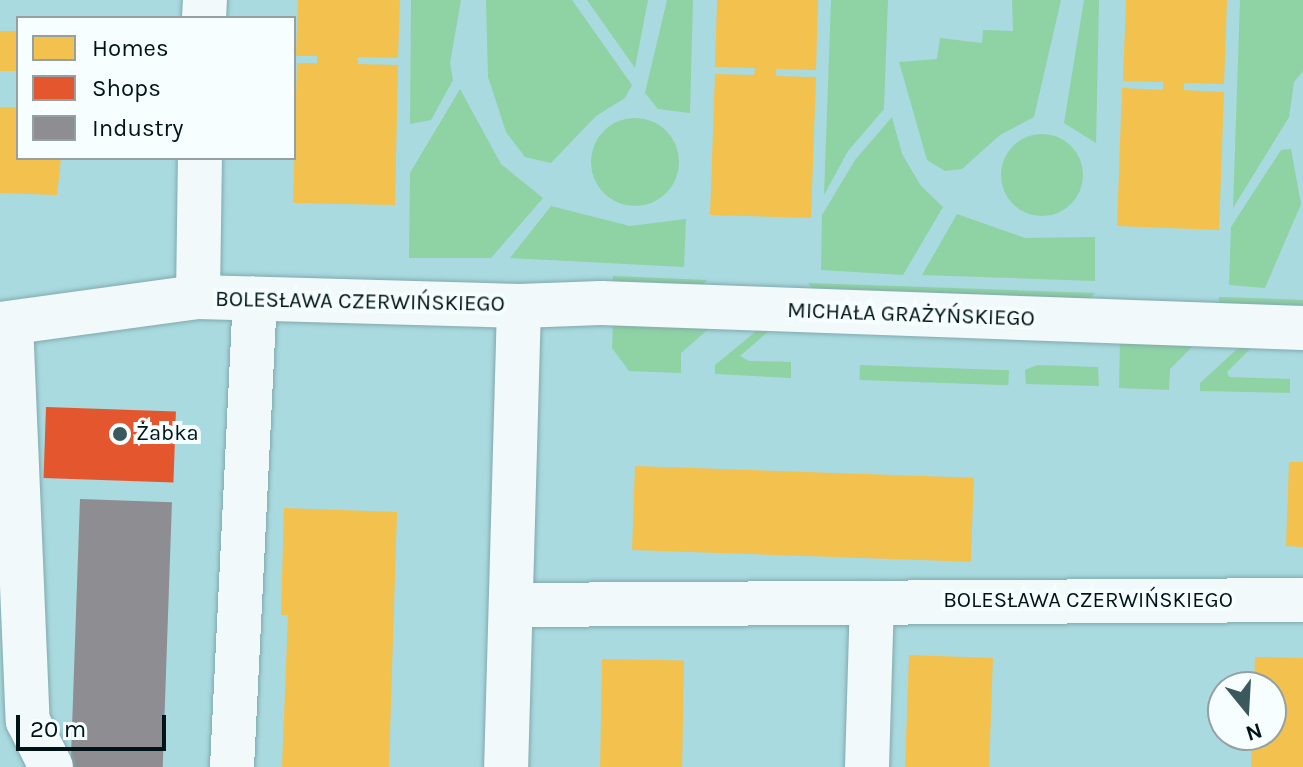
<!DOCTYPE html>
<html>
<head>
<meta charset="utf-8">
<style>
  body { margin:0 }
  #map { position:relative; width:1303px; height:767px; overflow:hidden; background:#a9dadf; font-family:Karla,sans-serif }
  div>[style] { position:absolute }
  .green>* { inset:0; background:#8fd2a4; transform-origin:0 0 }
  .round { border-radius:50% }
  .homes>* { inset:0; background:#f2c14e; transform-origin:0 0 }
  .shops>* { inset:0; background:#e4572e; transform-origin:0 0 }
  .industry>* { inset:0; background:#8d8d92; transform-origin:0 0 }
  .roads { filter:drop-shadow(0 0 2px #81a9ad) drop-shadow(0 0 2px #81a9ad) }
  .minor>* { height:44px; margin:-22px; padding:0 22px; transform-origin:22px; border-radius:22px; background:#f2f9fa }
  .dots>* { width:22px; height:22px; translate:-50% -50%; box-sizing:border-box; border:4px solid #f6feff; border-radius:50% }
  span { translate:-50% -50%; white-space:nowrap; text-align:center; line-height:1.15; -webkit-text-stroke:8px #f6feff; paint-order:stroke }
  .street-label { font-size:22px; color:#001417 }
  .poi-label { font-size:22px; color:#001417 }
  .left { translate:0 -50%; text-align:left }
  .legend { position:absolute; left:16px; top:16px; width:280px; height:144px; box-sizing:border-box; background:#f6feff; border:2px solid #94a0a2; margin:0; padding:10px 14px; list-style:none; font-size:24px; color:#001417 }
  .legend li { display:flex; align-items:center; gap:16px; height:40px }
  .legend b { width:40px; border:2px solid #94a0a2 }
  .north { position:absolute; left:1207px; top:671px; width:80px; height:80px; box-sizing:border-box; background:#f6feff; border:2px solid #94a0a2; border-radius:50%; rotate:162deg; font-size:22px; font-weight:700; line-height:32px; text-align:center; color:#001417 }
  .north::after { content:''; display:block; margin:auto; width:28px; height:36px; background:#3b595d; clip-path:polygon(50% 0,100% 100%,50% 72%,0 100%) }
  .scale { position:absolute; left:16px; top:715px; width:150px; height:36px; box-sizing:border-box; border:4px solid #001417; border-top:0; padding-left:10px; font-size:24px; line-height:28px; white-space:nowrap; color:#001417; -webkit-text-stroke:6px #f6feff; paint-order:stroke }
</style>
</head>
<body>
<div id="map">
  <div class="green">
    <div style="clip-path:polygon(411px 0,461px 0,450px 63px,453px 80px,431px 120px,410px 124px)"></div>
    <div style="clip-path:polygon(486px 0,572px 0,632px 85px,625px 98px,596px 116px,551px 163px,525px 157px,506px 132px,488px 77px)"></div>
    <div style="clip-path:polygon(587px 0,648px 0,635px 68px)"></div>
    <div style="clip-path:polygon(667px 0,693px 0,690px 113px,658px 109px,645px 93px)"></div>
    <div style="clip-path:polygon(831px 0,888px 0,884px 109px,848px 151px,824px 195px)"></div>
    <div style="clip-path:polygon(1012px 0,1061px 0,1034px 117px,1000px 135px,962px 169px,945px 171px,927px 160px,899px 62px,937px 59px,940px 38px,982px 43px,983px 30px,1013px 31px)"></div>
    <div style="clip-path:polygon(1084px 0,1099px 0,1096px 143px,1064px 123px)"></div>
    <div style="clip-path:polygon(1240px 0,1303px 0,1303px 71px,1294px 82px,1289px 117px,1233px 208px)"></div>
    <div style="clip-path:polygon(460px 89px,501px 164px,543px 198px,491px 258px,409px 258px,410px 173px)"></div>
    <div style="clip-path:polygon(892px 117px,902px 154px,921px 186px,943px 207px,903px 275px,821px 270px,822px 215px,855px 160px)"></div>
    <div class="round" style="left:591px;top:118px;width:88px;height:88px"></div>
    <div class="round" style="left:1001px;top:134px;width:82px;height:82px"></div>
    <div style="clip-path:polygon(1291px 149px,1301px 204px,1265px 288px,1229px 285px,1231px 227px,1281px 150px)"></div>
    <div style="clip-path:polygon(551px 206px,630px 226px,686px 219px,684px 267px,510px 258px)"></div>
    <div style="clip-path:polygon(957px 214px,1025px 238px,1095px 237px,1095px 281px,922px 275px)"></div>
    <div style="clip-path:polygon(613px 276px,707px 280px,696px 293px,612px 291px)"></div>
    <div style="clip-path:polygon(808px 283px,1095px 293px,1083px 306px,820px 298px)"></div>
    <div style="left:1219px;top:297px;width:84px;height:15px;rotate:2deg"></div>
    <div style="clip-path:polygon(613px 323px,712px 326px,681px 353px,681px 373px,629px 371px,612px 348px)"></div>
    <div style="clip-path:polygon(765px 324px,770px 330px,740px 356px,749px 361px,791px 362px,791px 378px,715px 374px,715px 365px)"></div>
    <div style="clip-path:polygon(1248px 339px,1254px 345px,1227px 372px,1229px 377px,1290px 379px,1290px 393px,1200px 391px,1200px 383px)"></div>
    <div style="clip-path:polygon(1120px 340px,1197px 342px,1170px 369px,1169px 390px,1119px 388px)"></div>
    <div style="left:860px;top:365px;width:149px;height:15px;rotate:2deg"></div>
    <div style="clip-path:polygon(1037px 365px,1098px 367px,1099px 386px,1026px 384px,1025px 370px)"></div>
  </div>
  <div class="homes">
    <div style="clip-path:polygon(298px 0,400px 0,398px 58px,358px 57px,358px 64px,398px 65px,395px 205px,293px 203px,297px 63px,317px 63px,317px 56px,296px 56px)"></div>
    <div style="clip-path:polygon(717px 0,818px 0,816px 70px,776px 69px,776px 76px,816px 77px,811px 218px,710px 215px,715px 74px,754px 75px,755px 68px,715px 67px)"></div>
    <div style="clip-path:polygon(1126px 0,1227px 0,1224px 84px,1184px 83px,1184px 90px,1224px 92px,1219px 230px,1117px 226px,1122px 88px,1163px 90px,1163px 82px,1123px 81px)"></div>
    <div style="left:0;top:31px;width:18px;height:40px"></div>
    <div style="clip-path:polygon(0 107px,18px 107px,18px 158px,61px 158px,57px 195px,0 193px)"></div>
    <div style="clip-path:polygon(1289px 462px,1303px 462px,1303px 547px,1286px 546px)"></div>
    <div style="left:635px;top:466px;width:339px;height:84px;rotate:2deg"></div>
    <div style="clip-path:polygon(284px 508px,397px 512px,389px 767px,282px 767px,288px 615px,281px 615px)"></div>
    <div style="left:909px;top:655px;width:84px;height:112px;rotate:2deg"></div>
    <div style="clip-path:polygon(1255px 657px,1303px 658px,1303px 767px,1251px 767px,1252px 735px,1271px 735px,1271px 687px,1254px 687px)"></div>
    <div style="left:602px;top:659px;width:82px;height:108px;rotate:1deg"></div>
  </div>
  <div class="shops">
    <div style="left:46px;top:407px;width:130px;height:71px;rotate:2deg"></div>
  </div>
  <div class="industry">
    <div style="left:80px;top:499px;width:92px;height:268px;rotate:2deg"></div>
  </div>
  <div class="roads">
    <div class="minor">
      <div style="left:204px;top:18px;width:18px;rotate:-87deg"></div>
      <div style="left:198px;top:297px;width:139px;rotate:-89.2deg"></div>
      <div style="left:519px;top:306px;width:82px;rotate:-2.1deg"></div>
      <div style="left:601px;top:303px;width:702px;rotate:2.04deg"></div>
      <div style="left:11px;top:323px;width:398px;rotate:87.6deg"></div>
      <div style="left:28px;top:721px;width:51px;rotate:63.4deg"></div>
      <div style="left:0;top:324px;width:200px;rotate:-7.8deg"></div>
      <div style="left:198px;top:297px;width:321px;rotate:1.6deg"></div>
      <div style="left:519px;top:306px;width:461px;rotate:91.6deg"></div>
      <div style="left:511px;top:605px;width:792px;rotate:-0.36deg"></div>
      <div style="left:232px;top:767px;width:469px;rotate:-87.2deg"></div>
      <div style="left:867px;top:767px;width:164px;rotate:-88.3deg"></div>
    </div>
  </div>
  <div class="dots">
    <div style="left:120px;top:434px;background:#3b595d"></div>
  </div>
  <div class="street-label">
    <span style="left:360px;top:302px;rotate:1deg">BOLESŁAWA CZERWIŃSKIEGO</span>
    <span style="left:911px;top:315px;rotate:2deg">MICHAŁA GRAŻYŃSKIEGO</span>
    <span style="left:1088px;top:601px">BOLESŁAWA CZERWIŃSKIEGO</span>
  </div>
  <div class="poi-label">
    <span class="left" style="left:136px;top:434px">Żabka</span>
  </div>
  <ul class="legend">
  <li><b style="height:22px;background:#f2c14e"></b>Homes</li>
  <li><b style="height:22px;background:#e4572e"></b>Shops</li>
  <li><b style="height:22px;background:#8d8d92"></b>Industry</li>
  </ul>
  <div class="north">N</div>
  <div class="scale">20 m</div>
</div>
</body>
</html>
